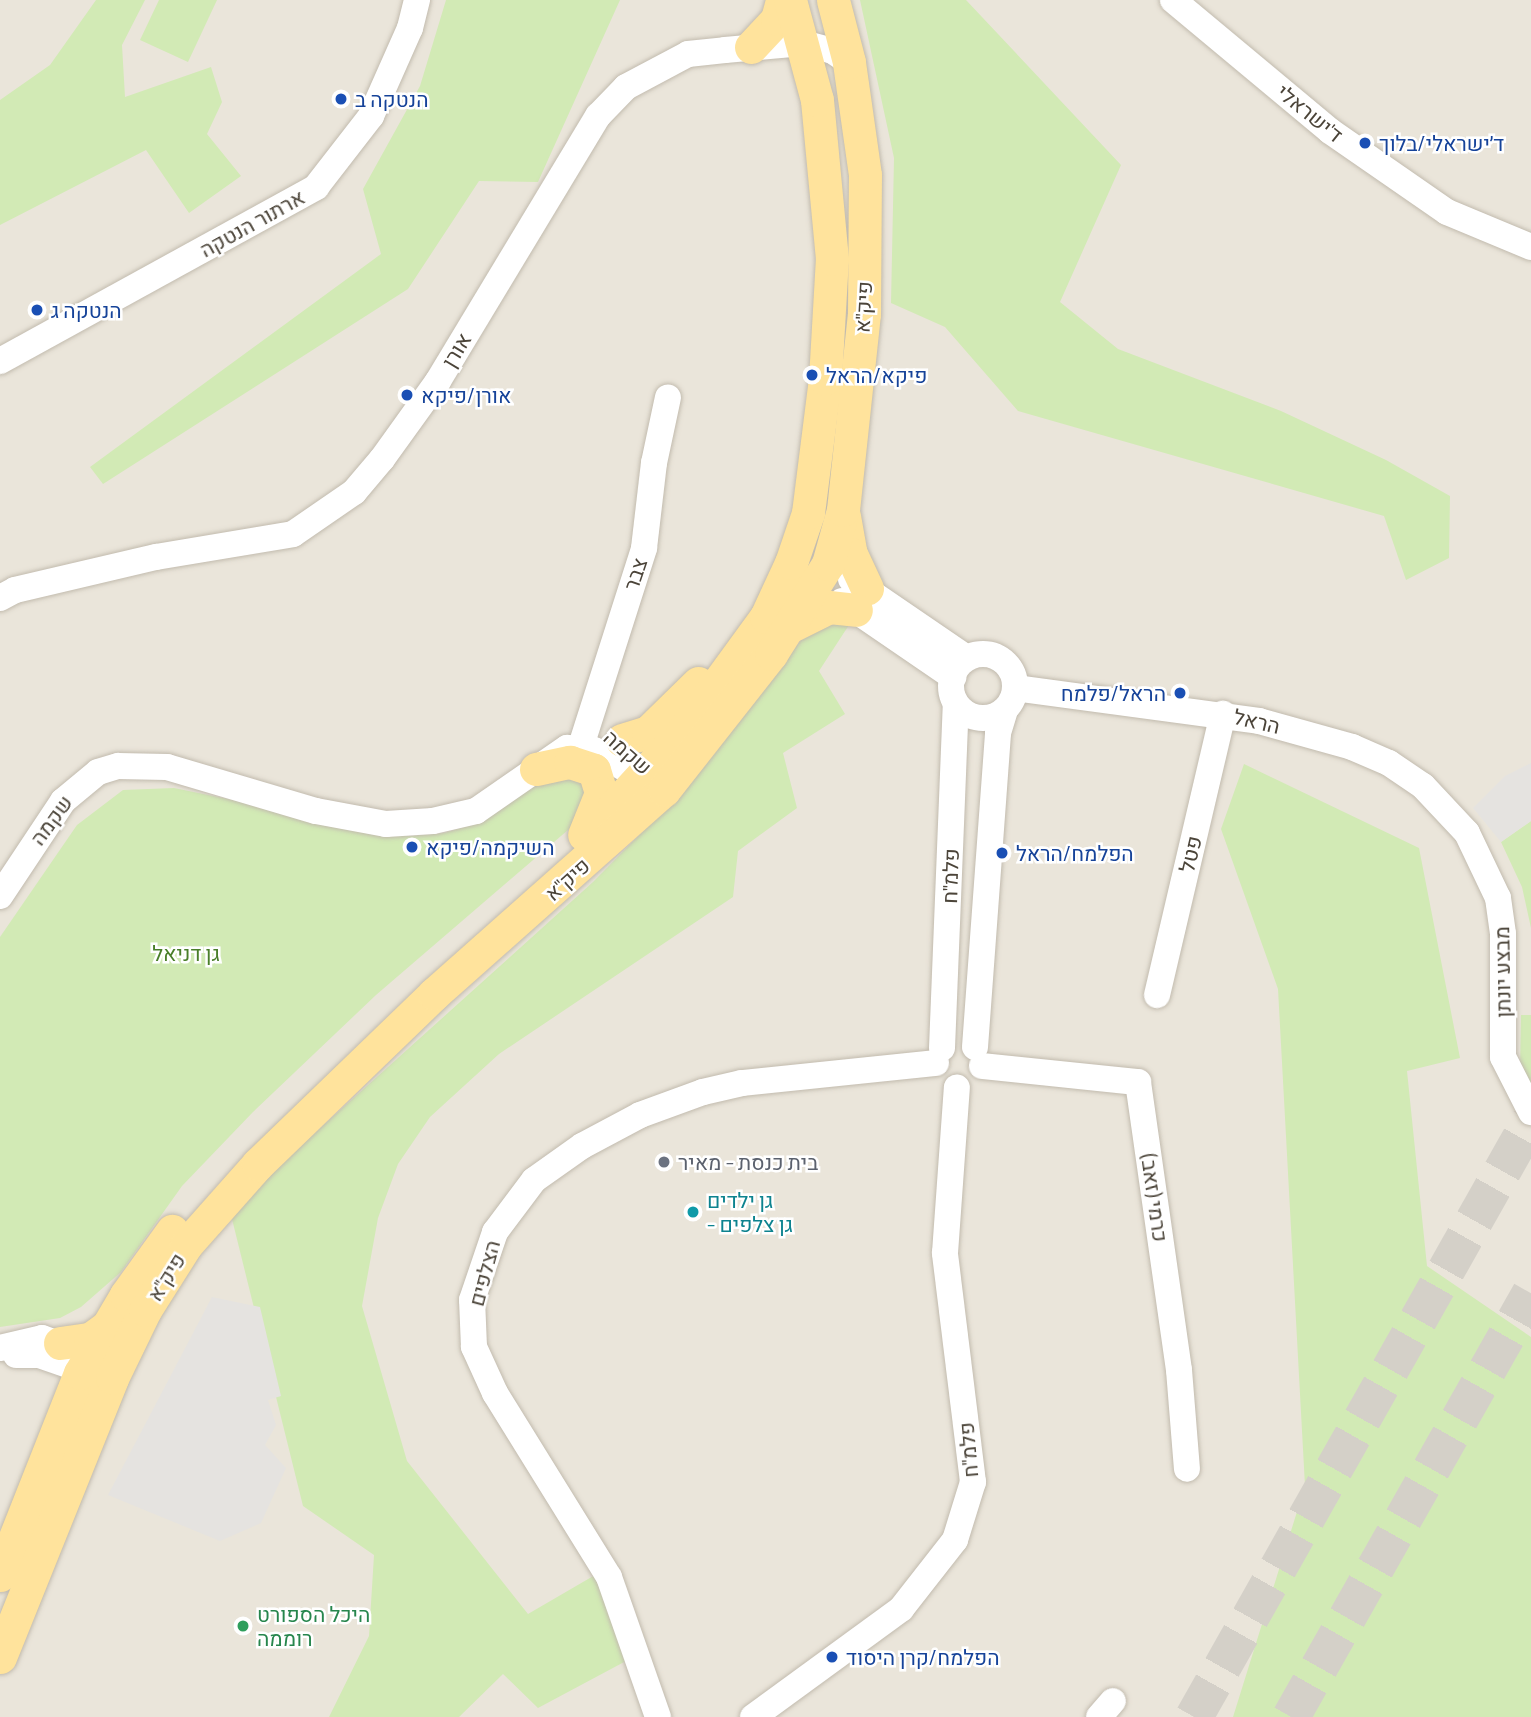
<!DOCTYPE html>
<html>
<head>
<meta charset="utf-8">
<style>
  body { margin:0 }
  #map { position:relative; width:1531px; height:1717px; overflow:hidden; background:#f6f3ec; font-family:Barlow,Heebo,sans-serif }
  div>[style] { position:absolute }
  .residential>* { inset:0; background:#eae5da; transform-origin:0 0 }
  .green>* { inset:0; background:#d2eab5 }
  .parking>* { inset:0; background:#e5e3e0 }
  .highway-tunnel>* { height:38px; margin-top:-19px; transform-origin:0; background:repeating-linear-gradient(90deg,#d4d0c8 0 38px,transparent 0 57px) }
  .roads { filter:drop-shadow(0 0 2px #c2bbae) drop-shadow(0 0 2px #c2bbae) }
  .minor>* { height:26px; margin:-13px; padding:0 13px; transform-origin:13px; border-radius:13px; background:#fff }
  .minor>.ring { margin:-13px; padding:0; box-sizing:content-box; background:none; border:26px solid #fff; border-radius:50% }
  .major>* { height:33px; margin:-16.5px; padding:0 16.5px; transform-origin:16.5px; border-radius:16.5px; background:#ffe39c }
  .dots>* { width:19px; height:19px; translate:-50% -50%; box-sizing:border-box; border:4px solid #fff; border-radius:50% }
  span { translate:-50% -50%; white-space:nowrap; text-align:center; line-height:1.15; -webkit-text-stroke:5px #fff; paint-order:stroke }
  .transit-label { font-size:21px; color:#164399 }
  .left { translate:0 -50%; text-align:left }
  .right { translate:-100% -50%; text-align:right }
  .street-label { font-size:21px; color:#4b4439 }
  .park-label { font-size:21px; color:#4a7f2a }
  .worship-label { font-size:21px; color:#5b616d }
  .culture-label { font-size:21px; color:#0d838f }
  .leisure-label { font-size:21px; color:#27864d }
</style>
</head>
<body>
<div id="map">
  <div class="residential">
    <div style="left:0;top:0;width:1531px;height:1717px"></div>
  </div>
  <div class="green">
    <div style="clip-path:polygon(96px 0,145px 0,122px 45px,125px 97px,211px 67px,222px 102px,207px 134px,241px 176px,189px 213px,146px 150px,0 225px,0 100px,50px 65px)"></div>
    <div style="clip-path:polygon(159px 0,217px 0,188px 62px,140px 40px)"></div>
    <div style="clip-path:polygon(446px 0,620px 0,538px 182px,479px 181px,408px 289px,103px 484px,90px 467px,381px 254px,363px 189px,420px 86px)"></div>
    <div style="clip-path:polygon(860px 0,966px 0,1121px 165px,1060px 302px,1118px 349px,1281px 411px,1386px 460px,1450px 496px,1449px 558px,1406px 580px,1384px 516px,1018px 411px,945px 327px,891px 303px,894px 158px)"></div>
    <div style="clip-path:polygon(828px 625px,849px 625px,819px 671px,845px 714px,783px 753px,797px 808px,738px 851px,733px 897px,499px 1054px,430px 1117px,398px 1164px,378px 1218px,362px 1306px,407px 1461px,528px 1614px,595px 1575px,626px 1661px,538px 1708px,503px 1674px,459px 1717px,329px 1717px,369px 1636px,374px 1555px,303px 1506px,231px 1215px,286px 1159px,593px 882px,673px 801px,807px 633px)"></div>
    <div style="clip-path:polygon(1244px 764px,1419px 848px,1460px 1058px,1407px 1071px,1427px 1266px,1531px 1337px,1531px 1717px,1233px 1717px,1305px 1486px,1278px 989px,1221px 829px)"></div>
    <div style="clip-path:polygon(560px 769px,591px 783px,582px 818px,376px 995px,253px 1112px,182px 1186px,121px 1272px,81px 1307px,60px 1318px,0 1327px,0 937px,77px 825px,123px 790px,174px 788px,410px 836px,444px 833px,484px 821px,540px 774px)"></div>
    <div style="clip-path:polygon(1531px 821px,1531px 928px,1522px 887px,1501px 842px)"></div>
    <div style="clip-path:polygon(1521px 1015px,1531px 1015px,1531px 1086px,1520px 1071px)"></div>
  </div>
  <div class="parking">
    <div style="clip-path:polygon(1531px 763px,1531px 821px,1501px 842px,1473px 808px,1505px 776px)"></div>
    <div style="clip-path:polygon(212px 1297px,260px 1307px,281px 1396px,268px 1400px,276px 1425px,265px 1445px,286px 1468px,261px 1523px,220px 1541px,108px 1495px)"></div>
  </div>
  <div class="highway-tunnel">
    <div style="left:1194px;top:1717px;width:686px;rotate:-60.56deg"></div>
    <div style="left:1291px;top:1717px;width:487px;rotate:-60.5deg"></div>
  </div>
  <div class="roads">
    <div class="minor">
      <div style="left:1173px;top:0;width:204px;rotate:39.8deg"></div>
      <div style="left:1330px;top:131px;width:142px;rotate:34.7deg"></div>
      <div style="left:1447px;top:212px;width:91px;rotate:22.6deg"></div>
      <div style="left:0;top:361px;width:361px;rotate:-28.8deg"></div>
      <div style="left:316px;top:187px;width:90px;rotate:-52.2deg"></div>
      <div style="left:371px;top:116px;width:96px;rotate:-66.1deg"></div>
      <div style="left:410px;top:28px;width:29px;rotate:-76deg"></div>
      <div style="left:851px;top:579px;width:140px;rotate:34.3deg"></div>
      <div style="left:0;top:598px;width:17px;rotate:-28deg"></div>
      <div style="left:15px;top:590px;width:145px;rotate:-13.2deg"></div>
      <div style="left:156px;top:557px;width:139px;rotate:-9.5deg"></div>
      <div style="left:293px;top:534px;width:74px;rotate:-34.5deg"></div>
      <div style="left:354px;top:492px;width:43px;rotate:-49.7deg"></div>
      <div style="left:382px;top:459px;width:96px;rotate:-54.3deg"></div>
      <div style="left:438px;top:381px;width:310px;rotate:-58.9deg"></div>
      <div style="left:598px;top:116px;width:40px;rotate:-46deg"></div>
      <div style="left:626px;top:87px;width:70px;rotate:-28deg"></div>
      <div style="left:688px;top:54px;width:37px;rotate:-6deg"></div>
      <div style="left:725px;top:50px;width:78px;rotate:-5.1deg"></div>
      <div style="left:803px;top:43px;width:31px;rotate:15deg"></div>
      <div style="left:833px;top:51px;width:19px;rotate:35deg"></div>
      <div style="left:842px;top:601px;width:135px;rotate:34.4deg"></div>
      <div class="ring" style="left:951px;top:654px;width:38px;height:38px"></div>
      <div style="left:1015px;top:688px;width:246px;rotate:7.7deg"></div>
      <div style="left:1259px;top:721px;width:97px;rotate:15.6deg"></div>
      <div style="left:1352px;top:747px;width:40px;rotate:23.4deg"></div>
      <div style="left:1389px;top:763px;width:41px;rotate:34.1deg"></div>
      <div style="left:1423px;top:786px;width:64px;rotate:46.9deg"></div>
      <div style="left:1467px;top:833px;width:72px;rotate:64.5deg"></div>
      <div style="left:1498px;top:898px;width:36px;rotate:82deg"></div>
      <div style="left:1503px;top:934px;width:123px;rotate:90deg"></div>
      <div style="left:1503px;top:1057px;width:62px;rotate:63deg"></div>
      <div style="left:581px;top:746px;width:208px;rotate:-72.3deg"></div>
      <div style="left:644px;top:548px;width:86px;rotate:-83.3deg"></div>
      <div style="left:654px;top:463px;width:67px;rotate:-78deg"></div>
      <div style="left:0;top:896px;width:114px;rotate:-56.4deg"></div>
      <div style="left:63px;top:801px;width:45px;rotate:-39.6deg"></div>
      <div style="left:98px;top:772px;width:21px;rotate:-17deg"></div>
      <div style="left:118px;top:766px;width:49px;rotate:1.2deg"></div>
      <div style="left:167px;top:767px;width:155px;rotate:16.5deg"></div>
      <div style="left:316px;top:811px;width:71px;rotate:10.5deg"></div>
      <div style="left:386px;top:824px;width:47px;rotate:-3.7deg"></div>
      <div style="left:433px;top:821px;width:44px;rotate:-13.1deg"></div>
      <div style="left:476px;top:811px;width:111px;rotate:-34.7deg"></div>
      <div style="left:567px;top:748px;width:27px;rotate:4deg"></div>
      <div style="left:594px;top:750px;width:70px;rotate:31deg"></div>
      <div style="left:1157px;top:995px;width:289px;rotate:-76.8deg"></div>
      <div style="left:975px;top:1047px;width:315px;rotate:-85.8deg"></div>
      <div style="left:998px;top:733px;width:24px;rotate:-73deg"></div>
      <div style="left:942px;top:1048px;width:344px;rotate:-87.7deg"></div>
      <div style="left:982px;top:1066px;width:157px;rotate:5.9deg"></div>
      <div style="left:1138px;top:1082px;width:291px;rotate:81.9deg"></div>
      <div style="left:1179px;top:1370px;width:99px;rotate:85.4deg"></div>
      <div style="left:0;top:1348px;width:43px;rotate:-13.4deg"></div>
      <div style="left:42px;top:1338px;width:38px;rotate:20deg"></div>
      <div style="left:16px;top:1355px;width:23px"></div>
      <div style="left:39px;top:1355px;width:61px;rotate:19deg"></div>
      <div style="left:658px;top:1717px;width:148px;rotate:-109.3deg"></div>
      <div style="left:609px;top:1577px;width:216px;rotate:-121.8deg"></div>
      <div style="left:495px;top:1393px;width:51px;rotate:-114.5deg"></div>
      <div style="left:474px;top:1347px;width:47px;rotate:-92.4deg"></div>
      <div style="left:472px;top:1300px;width:72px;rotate:-71.3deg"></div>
      <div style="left:495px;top:1232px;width:65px;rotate:-53.1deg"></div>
      <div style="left:534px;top:1180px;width:59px;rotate:-35.3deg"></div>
      <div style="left:582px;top:1146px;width:66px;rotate:-28.1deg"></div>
      <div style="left:640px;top:1115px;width:67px;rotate:-20.1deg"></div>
      <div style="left:703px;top:1092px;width:40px;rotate:-13deg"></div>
      <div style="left:742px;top:1083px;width:195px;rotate:-5.9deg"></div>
      <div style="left:753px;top:1717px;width:183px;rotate:-36.1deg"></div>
      <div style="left:901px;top:1609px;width:88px;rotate:-52deg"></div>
      <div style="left:955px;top:1540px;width:61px;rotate:-72.8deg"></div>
      <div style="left:973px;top:1482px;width:231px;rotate:-97deg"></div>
      <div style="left:945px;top:1253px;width:166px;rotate:-85.9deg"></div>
      <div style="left:1099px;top:1717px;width:21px;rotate:-49deg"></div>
    </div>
    <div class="major">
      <div style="left:751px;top:47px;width:38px;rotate:-47deg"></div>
      <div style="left:777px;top:19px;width:20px;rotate:-75deg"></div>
      <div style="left:844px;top:516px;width:39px;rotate:80deg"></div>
      <div style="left:851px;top:554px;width:38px;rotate:65deg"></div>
      <div style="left:791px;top:626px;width:42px;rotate:-26.6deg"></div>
      <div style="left:829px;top:607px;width:27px;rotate:6deg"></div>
      <div style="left:622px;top:740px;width:27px;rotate:-17deg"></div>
      <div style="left:648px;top:732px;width:70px;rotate:-44.4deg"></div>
      <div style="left:536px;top:769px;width:35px;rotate:-12deg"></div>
      <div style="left:570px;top:762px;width:25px;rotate:18deg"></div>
      <div style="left:594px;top:770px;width:24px;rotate:73deg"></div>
      <div style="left:601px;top:793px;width:45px;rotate:112deg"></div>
      <div style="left:614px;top:806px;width:100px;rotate:-47.4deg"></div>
      <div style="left:682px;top:732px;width:142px;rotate:-53.9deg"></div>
      <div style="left:766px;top:617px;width:60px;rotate:-65.2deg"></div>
      <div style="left:791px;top:563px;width:53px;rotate:-71.2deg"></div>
      <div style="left:808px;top:513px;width:135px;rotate:-82.8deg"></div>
      <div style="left:825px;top:379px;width:120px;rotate:-86.7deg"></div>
      <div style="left:832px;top:259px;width:160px;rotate:-95.4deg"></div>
      <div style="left:817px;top:100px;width:104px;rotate:-105.1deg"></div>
      <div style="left:60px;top:1343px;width:30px;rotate:-8deg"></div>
      <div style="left:90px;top:1339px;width:19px;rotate:-36deg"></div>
      <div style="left:0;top:1575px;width:217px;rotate:-68.4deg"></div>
      <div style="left:80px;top:1373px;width:91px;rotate:-59.5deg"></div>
      <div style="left:126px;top:1295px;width:79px;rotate:-54.3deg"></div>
      <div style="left:0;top:1657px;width:301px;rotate:-68.1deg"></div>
      <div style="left:112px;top:1378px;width:76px;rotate:-64.1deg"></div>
      <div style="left:145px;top:1310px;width:77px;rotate:-57.8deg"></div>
      <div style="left:186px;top:1245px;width:108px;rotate:-48.4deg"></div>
      <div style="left:258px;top:1164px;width:245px;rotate:-44deg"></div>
      <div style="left:434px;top:994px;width:307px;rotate:-41.6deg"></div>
      <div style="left:664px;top:790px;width:173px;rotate:-51.8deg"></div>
      <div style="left:771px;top:654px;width:107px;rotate:-57.7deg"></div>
      <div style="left:828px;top:564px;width:56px;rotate:-74.5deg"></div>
      <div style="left:843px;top:510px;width:197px;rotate:-83.9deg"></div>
      <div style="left:864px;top:314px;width:139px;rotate:-89.6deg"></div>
      <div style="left:865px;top:175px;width:114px;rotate:-98.1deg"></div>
      <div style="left:849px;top:62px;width:64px;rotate:-104.5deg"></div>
    </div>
  </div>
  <div class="dots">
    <div style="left:341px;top:99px;background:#1a4fb4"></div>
    <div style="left:1365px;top:143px;background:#1a4fb4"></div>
    <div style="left:37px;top:310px;background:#1a4fb4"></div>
    <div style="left:812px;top:375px;background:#1a4fb4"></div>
    <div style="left:407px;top:395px;background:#1a4fb4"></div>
    <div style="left:1180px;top:693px;background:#1a4fb4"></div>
    <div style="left:412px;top:847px;background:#1a4fb4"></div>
    <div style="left:1002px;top:853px;background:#1a4fb4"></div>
    <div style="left:664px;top:1162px;background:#6b7280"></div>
    <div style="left:693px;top:1212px;background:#0f9aa8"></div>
    <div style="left:243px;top:1626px;background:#2e9e5b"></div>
    <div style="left:832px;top:1657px;background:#1a4fb4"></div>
  </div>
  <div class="transit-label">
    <span class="left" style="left:355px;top:99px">הנטקה ב</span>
    <span class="left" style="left:1379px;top:143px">ד׳ישראלי/בלוך</span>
    <span class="left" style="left:51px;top:310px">הנטקה ג</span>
    <span class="left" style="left:826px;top:375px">פיקא/הראל</span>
    <span class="left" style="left:421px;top:395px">אורן/פיקא</span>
    <span class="right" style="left:1166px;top:693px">הראל/פלמח</span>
    <span class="left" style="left:426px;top:847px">השיקמה/פיקא</span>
    <span class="left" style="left:1016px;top:853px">הפלמח/הראל</span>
    <span class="left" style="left:846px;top:1657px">הפלמח/קרן היסוד</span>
  </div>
  <div class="street-label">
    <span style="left:1310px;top:113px;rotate:39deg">ד'ישראלי</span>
    <span style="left:252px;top:223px;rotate:-29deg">ארתור הנטקה</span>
    <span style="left:863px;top:307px;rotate:-87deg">פיק"א</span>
    <span style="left:456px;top:350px;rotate:-59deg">אורן</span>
    <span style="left:635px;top:574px;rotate:-71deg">צבר</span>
    <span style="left:1257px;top:721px;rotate:13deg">הראל</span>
    <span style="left:628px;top:752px;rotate:41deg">שקמה</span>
    <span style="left:51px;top:820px;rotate:-54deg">שקמה</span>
    <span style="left:1190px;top:854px;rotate:-77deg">פטל</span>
    <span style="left:950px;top:876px;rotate:-88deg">פלמ"ח</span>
    <span style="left:567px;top:879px;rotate:-42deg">פיק"א</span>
    <span style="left:1502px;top:972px;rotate:-91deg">מבצע יונתן</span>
    <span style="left:1155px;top:1198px;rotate:82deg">כרמי (זאב)</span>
    <span style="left:484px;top:1273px;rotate:-75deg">הצלפים</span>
    <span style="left:166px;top:1277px;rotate:-58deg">פיק"א</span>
    <span style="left:968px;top:1450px;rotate:-95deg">פלמ"ח</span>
  </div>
  <div class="park-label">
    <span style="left:186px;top:953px">גן דניאל</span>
  </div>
  <div class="worship-label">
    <span class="left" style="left:678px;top:1162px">בית כנסת - מאיר</span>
  </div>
  <div class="culture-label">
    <span class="left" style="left:707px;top:1212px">גן ילדים<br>- גן צלפים</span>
  </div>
  <div class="leisure-label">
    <span class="left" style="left:257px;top:1626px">היכל הספורט<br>רוממה</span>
  </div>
</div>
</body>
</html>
